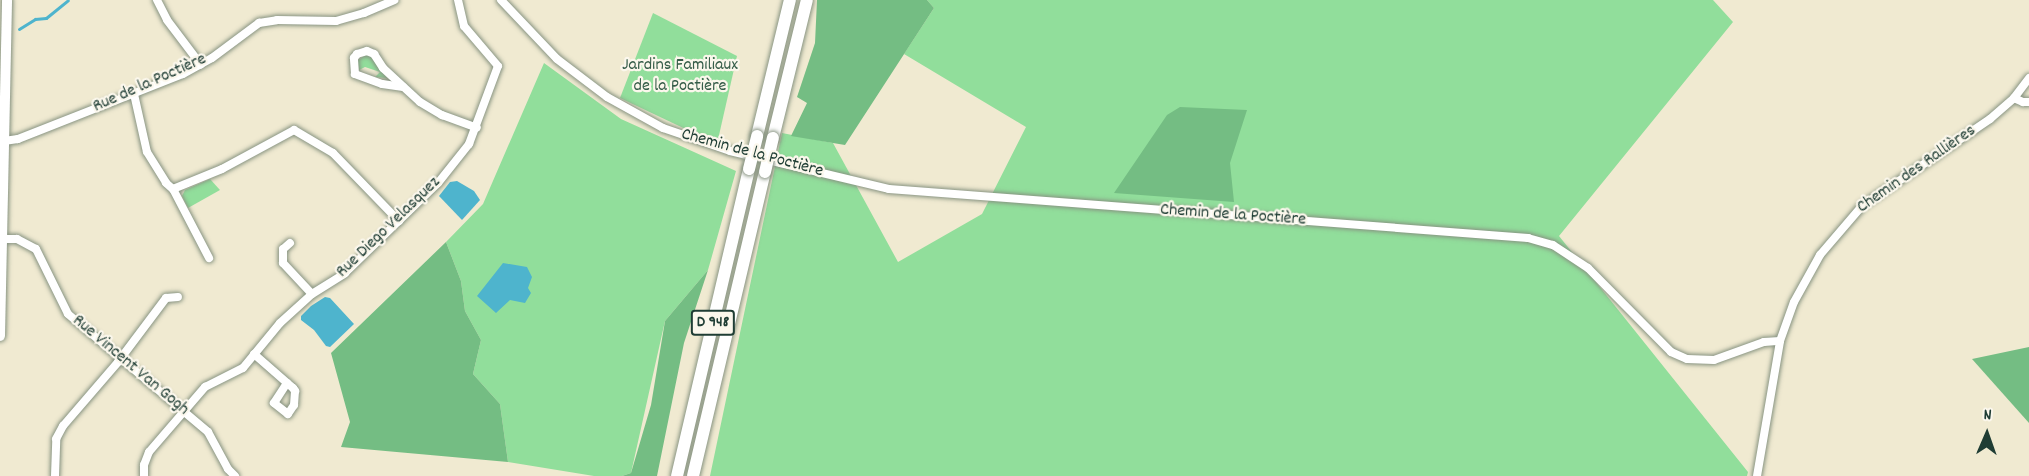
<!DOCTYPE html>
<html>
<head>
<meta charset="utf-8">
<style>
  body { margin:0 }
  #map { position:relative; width:2029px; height:476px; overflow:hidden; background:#f0ead1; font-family:Dekko,sans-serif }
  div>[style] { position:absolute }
  .green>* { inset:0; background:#91de9b }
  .forest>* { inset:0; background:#74bd83 }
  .water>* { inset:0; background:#4eb4cd }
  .stream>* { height:3px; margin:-1.5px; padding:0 1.5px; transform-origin:1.5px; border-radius:1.5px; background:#4eb4cd }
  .roads { filter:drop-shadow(0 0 2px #889482) drop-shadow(0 0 2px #889482) }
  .minor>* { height:8px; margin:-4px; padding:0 4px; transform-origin:4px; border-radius:4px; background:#fff }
  .secondary>* { height:10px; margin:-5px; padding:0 5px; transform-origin:5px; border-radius:5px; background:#fff }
  .trunk>* { height:12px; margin:-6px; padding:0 6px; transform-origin:6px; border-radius:6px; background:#fff }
  .bridges { filter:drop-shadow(0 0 2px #889482) drop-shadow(0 0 2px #889482) }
  .trunk-bridge>* { height:12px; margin:-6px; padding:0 6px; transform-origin:6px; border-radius:6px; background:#fff }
  span { translate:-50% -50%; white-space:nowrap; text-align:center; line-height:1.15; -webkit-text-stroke:4.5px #fbf7ec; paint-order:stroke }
  .shield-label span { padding:2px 4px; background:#fbf7ec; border:2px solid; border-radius:4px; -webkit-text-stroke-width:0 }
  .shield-label { font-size:16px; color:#1f3d34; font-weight:700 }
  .park-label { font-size:18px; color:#365d49 }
  .street-label { font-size:18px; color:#1f3d34 }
  .north { position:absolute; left:1957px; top:404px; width:60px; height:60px; -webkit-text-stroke:4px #fbf7ec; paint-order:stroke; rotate:2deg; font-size:16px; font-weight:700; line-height:24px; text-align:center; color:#1f3d34 }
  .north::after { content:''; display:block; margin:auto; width:21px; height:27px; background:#1f3d34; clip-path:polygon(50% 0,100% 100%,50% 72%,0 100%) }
</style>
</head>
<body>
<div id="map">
  <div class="green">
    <div style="clip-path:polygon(927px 0,1713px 0,1733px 22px,1559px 236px,1748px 472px,1747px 476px,710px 476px,782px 133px,833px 143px,898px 262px,982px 214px,1026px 127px,904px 54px,934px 8px)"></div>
    <div style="clip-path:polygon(653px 13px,737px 56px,717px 144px,620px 98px)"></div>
    <div style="clip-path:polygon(365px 55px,371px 56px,387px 78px,375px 77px,380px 72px,365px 67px,359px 70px,357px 61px)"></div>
    <div style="clip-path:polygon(544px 63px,621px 119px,736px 171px,708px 270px,665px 321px,631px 473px,622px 476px,594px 476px,508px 462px,500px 404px,473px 374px,481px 340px,465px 311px,461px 281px,446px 242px,483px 204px)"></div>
    <div style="clip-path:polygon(210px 179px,220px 190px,188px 208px,182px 196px,185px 190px)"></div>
  </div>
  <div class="forest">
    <div style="clip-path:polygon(817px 0,927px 0,934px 8px,845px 145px,791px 136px,807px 103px,797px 97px,815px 43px)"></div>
    <div style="clip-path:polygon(1180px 107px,1247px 110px,1230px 163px,1234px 202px,1114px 193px,1167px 115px)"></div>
    <div style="clip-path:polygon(446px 242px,461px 281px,465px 311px,481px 340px,473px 374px,500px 404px,508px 462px,341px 447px,350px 422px,331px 353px)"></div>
    <div style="clip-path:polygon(708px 270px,684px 343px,657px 476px,622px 476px,631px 473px,651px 405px,665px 321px)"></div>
    <div style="clip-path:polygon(2029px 347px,2029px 423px,1972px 359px)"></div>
  </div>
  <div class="water">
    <div style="clip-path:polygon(457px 181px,474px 191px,480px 200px,462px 220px,439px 196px,450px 182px)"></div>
    <div style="clip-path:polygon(503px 263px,527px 267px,532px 277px,528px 288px,531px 293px,525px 303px,510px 300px,496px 313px,477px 296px)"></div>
    <div style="clip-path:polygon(325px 297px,330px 298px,354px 324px,330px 347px,326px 346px,314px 330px,301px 320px,301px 316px,311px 306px)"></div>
  </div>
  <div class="stream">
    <div style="left:19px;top:29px;width:19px;rotate:-32deg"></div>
    <div style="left:35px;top:19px;width:11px;rotate:-5deg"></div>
    <div style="left:46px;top:18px;width:28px;rotate:-39deg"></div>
  </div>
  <div class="roads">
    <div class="minor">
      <div style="left:157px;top:0;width:22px;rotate:63deg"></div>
      <div style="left:167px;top:20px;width:56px;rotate:52.9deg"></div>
      <div style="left:501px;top:0;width:81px;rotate:46.5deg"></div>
      <div style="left:557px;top:59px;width:63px;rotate:37.2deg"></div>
      <div style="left:607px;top:97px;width:64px;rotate:29deg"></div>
      <div style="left:663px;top:128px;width:71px;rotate:18.9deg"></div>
      <div style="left:730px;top:151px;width:163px;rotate:13.4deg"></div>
      <div style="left:889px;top:189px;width:641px;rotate:4.38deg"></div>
      <div style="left:1528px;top:238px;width:26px;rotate:16deg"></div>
      <div style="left:1553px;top:245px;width:42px;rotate:33.3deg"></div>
      <div style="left:1588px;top:268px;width:118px;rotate:45.3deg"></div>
      <div style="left:1671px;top:352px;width:17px;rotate:24deg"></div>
      <div style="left:1687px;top:359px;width:27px;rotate:2deg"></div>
      <div style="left:1714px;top:360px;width:53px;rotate:-19.8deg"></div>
      <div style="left:1764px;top:342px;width:16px;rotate:-4deg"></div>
      <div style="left:403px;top:87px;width:21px;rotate:-172deg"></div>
      <div style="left:382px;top:84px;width:29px;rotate:-160deg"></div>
      <div style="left:355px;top:74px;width:16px;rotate:-94deg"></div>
      <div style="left:354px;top:58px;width:5px;rotate:-53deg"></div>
      <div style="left:357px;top:54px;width:10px;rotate:-17deg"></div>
      <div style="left:367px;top:51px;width:8px;rotate:23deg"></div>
      <div style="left:374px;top:54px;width:17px;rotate:57deg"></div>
      <div style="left:383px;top:68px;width:50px;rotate:42.6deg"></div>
      <div style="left:420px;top:102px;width:26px;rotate:31deg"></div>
      <div style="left:442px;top:115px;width:37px;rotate:20deg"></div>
      <div style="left:134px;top:94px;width:59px;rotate:77.4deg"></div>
      <div style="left:147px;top:152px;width:36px;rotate:58deg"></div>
      <div style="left:166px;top:183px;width:9px;rotate:41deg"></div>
      <div style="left:173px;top:189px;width:78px;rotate:62.4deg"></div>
      <div style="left:2014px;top:98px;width:10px;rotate:24deg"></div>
      <div style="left:2023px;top:102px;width:6px"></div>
      <div style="left:4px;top:141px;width:14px;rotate:-8deg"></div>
      <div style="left:18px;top:139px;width:177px;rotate:-21.5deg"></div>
      <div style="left:183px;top:74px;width:33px;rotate:-29deg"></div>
      <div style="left:212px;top:58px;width:59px;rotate:-36.7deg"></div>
      <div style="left:259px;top:23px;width:18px;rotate:-9deg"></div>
      <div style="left:277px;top:20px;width:59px;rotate:1deg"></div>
      <div style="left:336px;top:21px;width:29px;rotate:-16deg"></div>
      <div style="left:364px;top:13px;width:33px;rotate:-23deg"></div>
      <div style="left:173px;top:189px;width:53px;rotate:-22.2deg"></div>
      <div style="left:222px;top:169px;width:82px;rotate:-28.4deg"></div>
      <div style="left:294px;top:130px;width:45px;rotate:30.5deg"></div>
      <div style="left:333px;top:153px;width:95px;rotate:45.9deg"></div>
      <div style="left:2px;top:239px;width:15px"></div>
      <div style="left:17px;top:239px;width:21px;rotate:28deg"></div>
      <div style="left:36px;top:249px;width:72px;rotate:63.8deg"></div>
      <div style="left:68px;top:314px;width:183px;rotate:40.1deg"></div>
      <div style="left:208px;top:432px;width:42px;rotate:61.6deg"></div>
      <div style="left:228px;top:469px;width:10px;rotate:45deg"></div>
      <div style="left:290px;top:243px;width:9px;rotate:139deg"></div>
      <div style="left:283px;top:249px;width:14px;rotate:90deg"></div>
      <div style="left:283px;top:263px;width:42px;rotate:46.9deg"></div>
      <div style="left:254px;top:354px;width:52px;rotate:41.1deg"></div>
      <div style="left:293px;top:388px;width:4px;rotate:56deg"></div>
      <div style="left:295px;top:391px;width:14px;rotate:94deg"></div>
      <div style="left:294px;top:405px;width:11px;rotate:124deg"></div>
      <div style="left:288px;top:414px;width:18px;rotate:-142deg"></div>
      <div style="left:274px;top:403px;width:24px;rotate:-57deg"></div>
      <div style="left:55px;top:476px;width:37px;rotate:-88deg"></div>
      <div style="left:56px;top:439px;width:15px;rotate:-62deg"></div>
      <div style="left:63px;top:426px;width:84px;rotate:-49.3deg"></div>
      <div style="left:118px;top:362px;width:80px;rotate:-53.1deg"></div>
      <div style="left:166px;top:298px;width:12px;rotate:-5deg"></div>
      <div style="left:144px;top:476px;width:11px;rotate:-90deg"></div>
      <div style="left:144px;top:465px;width:14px;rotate:-69deg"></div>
      <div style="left:149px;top:452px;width:86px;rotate:-49.3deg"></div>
      <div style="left:205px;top:387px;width:42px;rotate:-26.6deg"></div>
      <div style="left:243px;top:368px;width:58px;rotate:-50.6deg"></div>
      <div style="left:280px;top:323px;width:43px;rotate:-42.2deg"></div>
      <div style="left:312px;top:294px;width:39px;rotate:-32deg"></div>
      <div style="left:345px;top:273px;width:129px;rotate:-44.1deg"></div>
      <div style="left:438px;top:183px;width:50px;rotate:-51.5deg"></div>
      <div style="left:469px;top:144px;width:83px;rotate:-69.6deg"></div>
      <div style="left:498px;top:66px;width:52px;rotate:-130.4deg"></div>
      <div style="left:464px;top:26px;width:27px;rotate:-103deg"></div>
      <div style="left:1757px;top:476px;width:137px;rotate:-80.3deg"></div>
      <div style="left:1780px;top:341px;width:41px;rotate:-70.3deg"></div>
      <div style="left:1794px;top:302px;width:54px;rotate:-61deg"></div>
      <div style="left:1820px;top:255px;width:65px;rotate:-49.4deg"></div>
      <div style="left:1862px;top:206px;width:155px;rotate:-34.2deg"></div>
      <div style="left:1990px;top:119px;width:32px;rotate:-41deg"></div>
      <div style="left:2014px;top:98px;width:25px;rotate:-53deg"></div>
    </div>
    <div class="secondary">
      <div style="left:0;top:336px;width:336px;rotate:-88.8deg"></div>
    </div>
    <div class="trunk">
      <div style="left:757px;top:136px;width:140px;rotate:-76.4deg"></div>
      <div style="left:773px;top:138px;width:142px;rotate:-76.2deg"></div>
      <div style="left:677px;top:476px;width:315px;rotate:-76.8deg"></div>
      <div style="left:693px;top:476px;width:312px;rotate:-76.7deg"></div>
    </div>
  </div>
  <div class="bridges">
    <div class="trunk-bridge">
      <div style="left:749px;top:169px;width:34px;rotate:-76deg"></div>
      <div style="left:765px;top:172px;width:35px;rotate:-77deg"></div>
    </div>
  </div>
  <div class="shield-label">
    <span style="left:713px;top:323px">D 948</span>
  </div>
  <div class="park-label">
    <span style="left:680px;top:77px">Jardins Familiaux<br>de la Poctière</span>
  </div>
  <div class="street-label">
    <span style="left:150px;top:84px;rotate:-24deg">Rue de la Poctière</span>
    <span style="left:752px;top:154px;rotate:15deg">Chemin de la Poctière</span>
    <span style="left:1917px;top:170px;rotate:-35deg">Chemin des Rallières</span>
    <span style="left:1233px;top:216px;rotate:4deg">Chemin de la Poctière</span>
    <span style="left:389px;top:228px;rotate:-44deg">Rue Diego Velasquez</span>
    <span style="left:130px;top:366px;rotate:40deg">Rue Vincent Van Gogh</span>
  </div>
  <div class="north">N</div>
</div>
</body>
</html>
